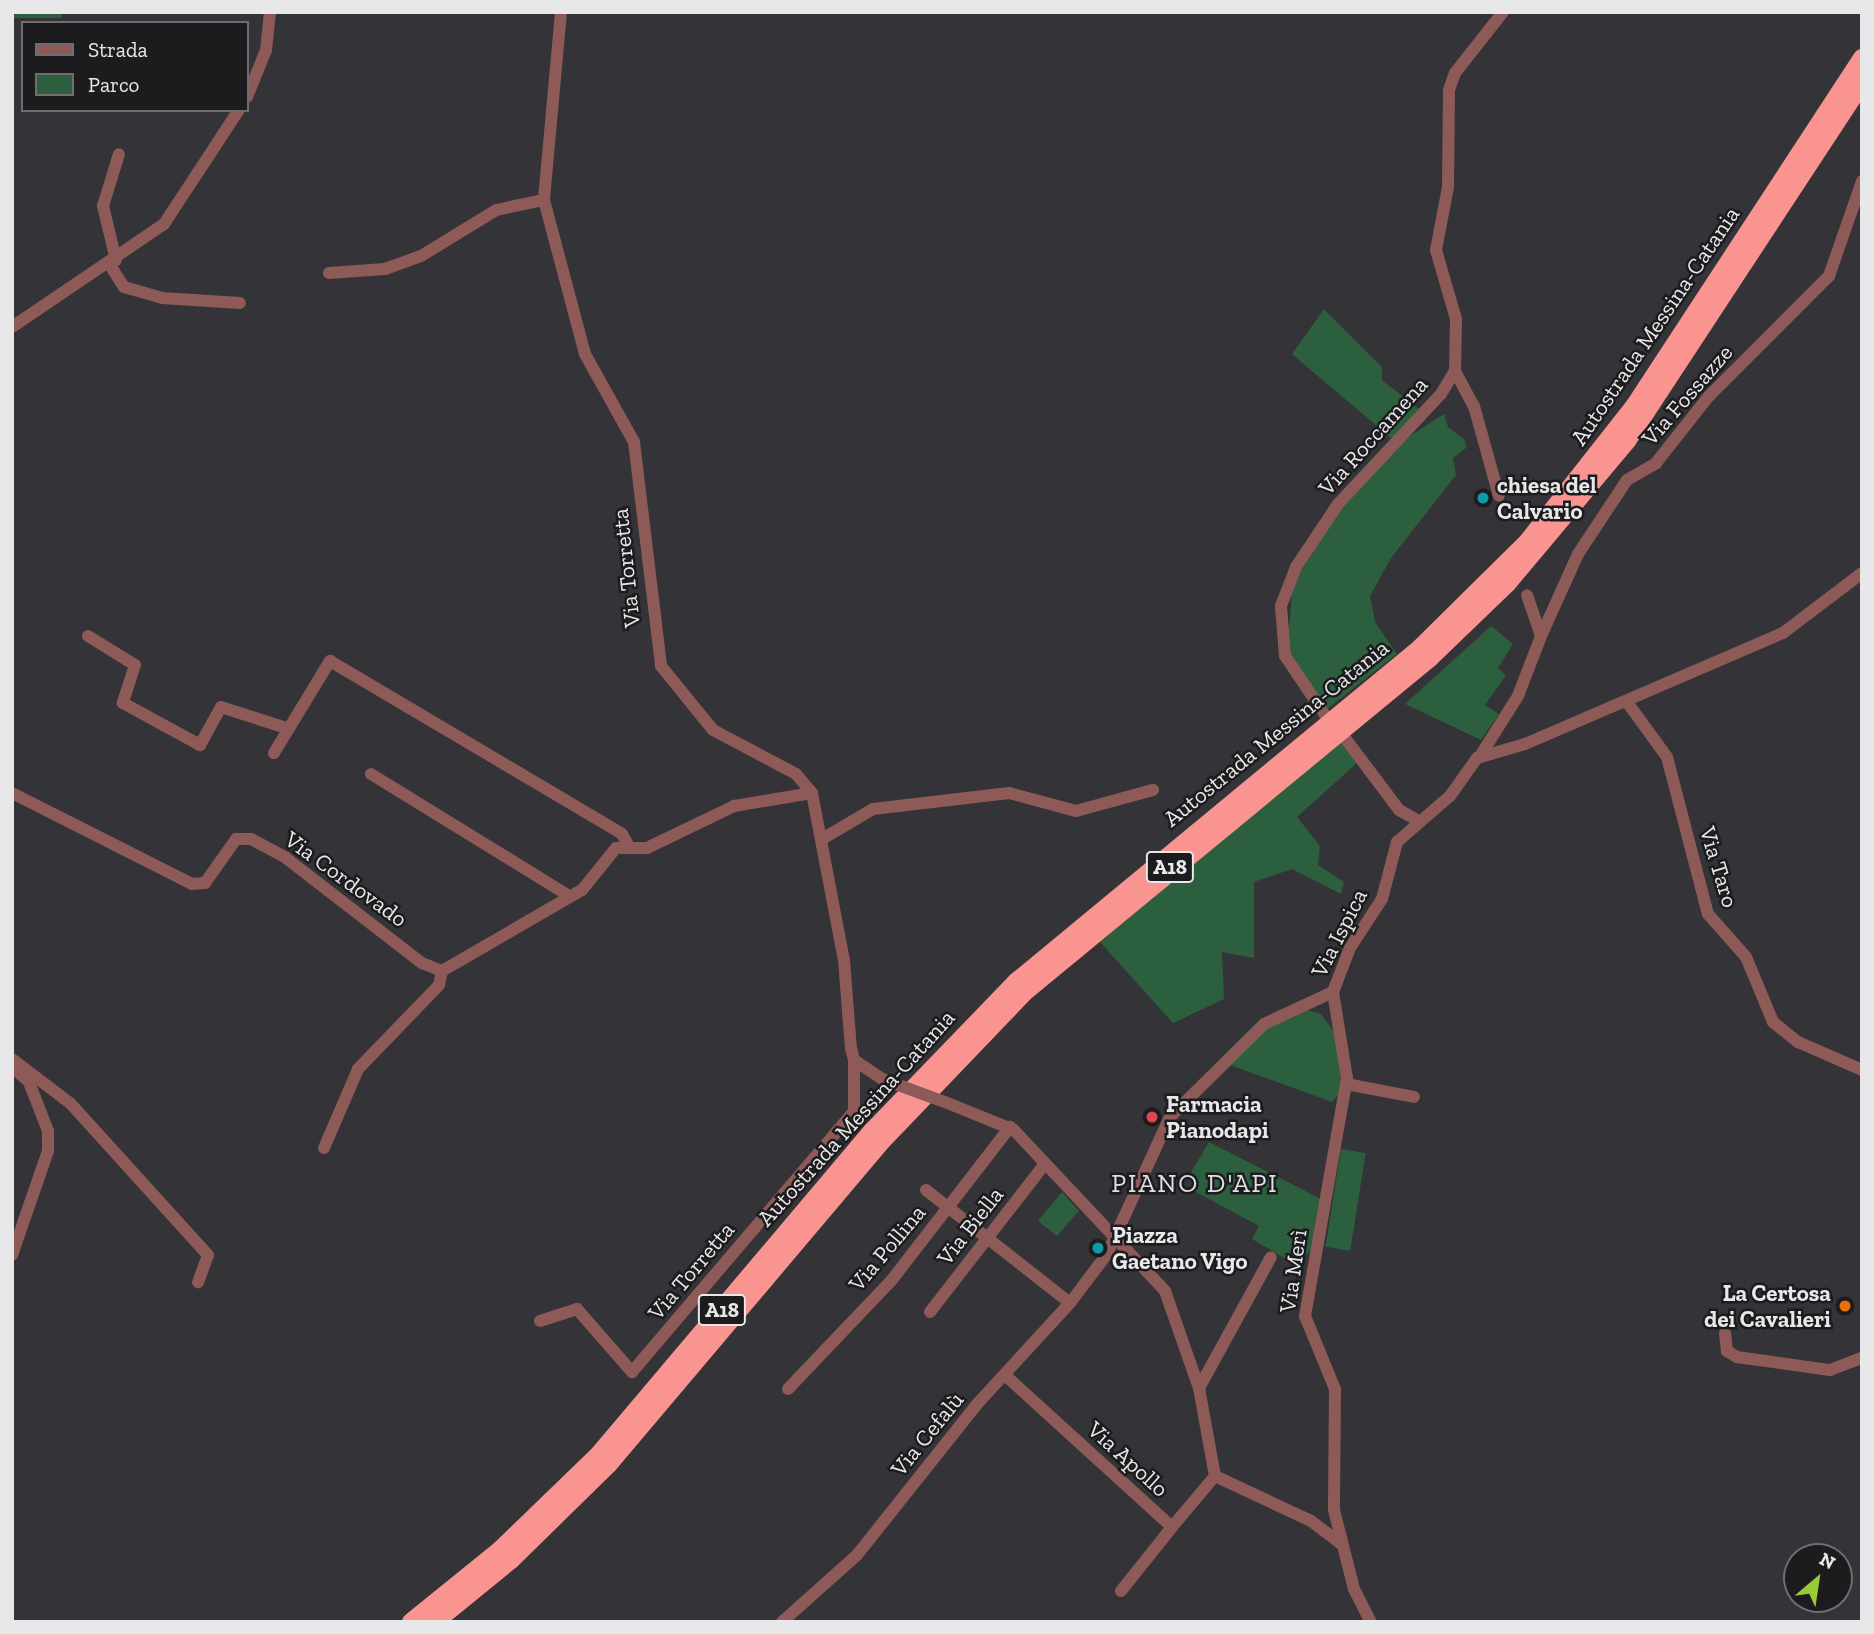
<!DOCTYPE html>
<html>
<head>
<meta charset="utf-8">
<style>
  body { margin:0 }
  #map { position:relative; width:1874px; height:1634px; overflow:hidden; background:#343337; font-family:"Zilla Slab",serif }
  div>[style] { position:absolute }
  .green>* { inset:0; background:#2b5f3e; transform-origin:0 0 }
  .minor>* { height:12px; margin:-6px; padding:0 6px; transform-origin:6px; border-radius:6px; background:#8e5a58 }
  .highway>* { height:18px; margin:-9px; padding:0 9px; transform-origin:9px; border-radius:9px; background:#f99490 }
  .minor-bridge>* { height:12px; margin:-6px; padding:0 6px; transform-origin:6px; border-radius:6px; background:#8e5a58 }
  .dots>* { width:19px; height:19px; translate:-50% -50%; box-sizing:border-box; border:4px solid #1c1b1d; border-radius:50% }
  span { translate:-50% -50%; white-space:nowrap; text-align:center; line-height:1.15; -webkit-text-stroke:5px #1c1b1d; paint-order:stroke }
  .shield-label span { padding:2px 5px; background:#1c1b1d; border:2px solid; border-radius:5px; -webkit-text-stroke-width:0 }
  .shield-label { font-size:21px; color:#e8e7ea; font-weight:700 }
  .street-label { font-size:23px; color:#e8e7ea }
  .poi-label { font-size:23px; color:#e8e7ea; font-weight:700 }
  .left { translate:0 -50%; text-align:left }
  .right { translate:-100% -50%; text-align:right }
  .quarter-label { font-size:26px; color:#e1dfe5; letter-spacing:2px }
  .frame { position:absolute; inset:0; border:14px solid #e8e7ea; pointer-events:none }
  .legend { position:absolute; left:21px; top:21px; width:228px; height:91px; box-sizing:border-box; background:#1c1b1d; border:2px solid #6e6d6f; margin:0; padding:9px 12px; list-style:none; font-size:21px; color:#e8e7ea }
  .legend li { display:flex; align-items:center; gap:14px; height:35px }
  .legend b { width:35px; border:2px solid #6e6d6f }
  .north { position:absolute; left:1783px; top:1543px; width:70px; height:70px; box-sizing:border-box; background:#1c1b1d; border:2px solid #6e6d6f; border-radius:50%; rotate:29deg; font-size:19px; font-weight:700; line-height:28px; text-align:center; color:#e8e7ea }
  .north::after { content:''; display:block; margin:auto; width:24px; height:32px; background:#97cb38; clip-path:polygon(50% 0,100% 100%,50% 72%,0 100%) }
</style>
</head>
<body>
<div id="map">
  <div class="green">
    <div style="left:12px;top:12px;width:50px;height:6px"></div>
    <div style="clip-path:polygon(1324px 309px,1382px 367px,1382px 380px,1420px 410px,1392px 439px,1292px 354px)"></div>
    <div style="clip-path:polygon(1444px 414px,1448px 427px,1465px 440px,1466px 448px,1453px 458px,1456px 475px,1391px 558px,1370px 596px,1375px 622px,1397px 654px,1327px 709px,1287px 649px,1293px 583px,1342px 507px,1402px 441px)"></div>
    <div style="clip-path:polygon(1491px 626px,1513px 644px,1498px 668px,1506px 675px,1485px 705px,1499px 714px,1481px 740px,1405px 704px)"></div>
    <div style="clip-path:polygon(1341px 741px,1357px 763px,1297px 817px,1320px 846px,1318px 865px,1344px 882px,1341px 894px,1292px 869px,1254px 882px,1254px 958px,1222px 952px,1224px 999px,1173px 1023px,1100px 942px)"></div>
    <div style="clip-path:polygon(1301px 1008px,1321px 1014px,1337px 1036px,1343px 1056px,1340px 1093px,1332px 1102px,1227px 1064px,1259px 1032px)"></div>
    <div style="clip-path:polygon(1209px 1142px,1323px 1200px,1314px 1247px,1296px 1265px,1252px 1239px,1259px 1226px,1192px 1190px,1190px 1174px)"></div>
    <div style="left:1341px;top:1149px;width:25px;height:99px;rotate:9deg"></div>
    <div style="clip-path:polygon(1062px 1192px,1079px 1211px,1057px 1236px,1038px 1221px)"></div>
  </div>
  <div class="minor">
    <div style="left:561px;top:12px;width:189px;rotate:95.2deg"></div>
    <div style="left:544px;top:200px;width:159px;rotate:75.1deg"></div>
    <div style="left:585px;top:354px;width:101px;rotate:60.9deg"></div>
    <div style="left:634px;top:442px;width:226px;rotate:83.1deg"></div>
    <div style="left:661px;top:666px;width:82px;rotate:50.9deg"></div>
    <div style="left:713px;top:730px;width:94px;rotate:27.9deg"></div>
    <div style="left:796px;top:774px;width:25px;rotate:50deg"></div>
    <div style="left:812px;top:793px;width:170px;rotate:79.2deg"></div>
    <div style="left:844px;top:960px;width:88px;rotate:85.5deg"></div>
    <div style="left:851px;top:1048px;width:12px;rotate:76deg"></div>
    <div style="left:854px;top:1060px;width:34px;rotate:34deg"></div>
    <div style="left:247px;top:97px;width:51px;rotate:-68deg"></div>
    <div style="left:266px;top:50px;width:38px;rotate:-84deg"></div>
    <div style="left:116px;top:260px;width:56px;rotate:-103.5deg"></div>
    <div style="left:103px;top:206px;width:54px;rotate:-72.9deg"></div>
    <div style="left:110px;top:265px;width:26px;rotate:58deg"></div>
    <div style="left:124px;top:287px;width:40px;rotate:16deg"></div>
    <div style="left:162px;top:298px;width:78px;rotate:3.7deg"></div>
    <div style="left:329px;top:273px;width:56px;rotate:-4.1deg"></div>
    <div style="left:385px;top:269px;width:38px;rotate:-20deg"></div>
    <div style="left:421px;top:256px;width:88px;rotate:-31.5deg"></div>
    <div style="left:496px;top:210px;width:49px;rotate:-11.8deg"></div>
    <div style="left:12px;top:327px;width:184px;rotate:-34.1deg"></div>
    <div style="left:164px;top:224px;width:136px;rotate:-56.7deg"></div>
    <div style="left:1455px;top:371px;width:40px;rotate:62deg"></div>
    <div style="left:1474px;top:406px;width:93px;rotate:74.5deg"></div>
    <div style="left:88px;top:636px;width:55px;rotate:31.7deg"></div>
    <div style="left:135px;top:665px;width:40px;rotate:108deg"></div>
    <div style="left:123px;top:703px;width:88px;rotate:28.6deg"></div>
    <div style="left:200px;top:745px;width:43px;rotate:-61.1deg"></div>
    <div style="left:221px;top:707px;width:71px;rotate:17.9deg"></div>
    <div style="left:1541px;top:636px;width:90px;rotate:-65.7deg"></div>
    <div style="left:1578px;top:554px;width:89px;rotate:-56.5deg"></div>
    <div style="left:1627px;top:480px;width:34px;rotate:-30deg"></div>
    <div style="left:1656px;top:463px;width:85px;rotate:-51.7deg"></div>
    <div style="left:1709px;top:396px;width:170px;rotate:-45deg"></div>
    <div style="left:1829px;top:276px;width:101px;rotate:-70.8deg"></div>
    <div style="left:1627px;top:702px;width:68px;rotate:54deg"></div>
    <div style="left:1667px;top:757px;width:162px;rotate:75.4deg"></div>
    <div style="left:1708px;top:914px;width:57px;rotate:48.5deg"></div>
    <div style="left:1746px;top:957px;width:70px;rotate:67.4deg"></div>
    <div style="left:1773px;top:1022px;width:32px;rotate:39deg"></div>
    <div style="left:1798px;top:1042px;width:70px;rotate:23.6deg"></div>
    <div style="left:1325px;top:715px;width:71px;rotate:-124.1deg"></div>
    <div style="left:1285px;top:656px;width:50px;rotate:-94.6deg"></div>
    <div style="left:1281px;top:606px;width:42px;rotate:-69deg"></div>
    <div style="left:1296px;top:567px;width:76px;rotate:-56.3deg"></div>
    <div style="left:1338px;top:504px;width:151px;rotate:-46.9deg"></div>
    <div style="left:1441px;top:394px;width:27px;rotate:-59deg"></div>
    <div style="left:1455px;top:371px;width:52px;rotate:-88.9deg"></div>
    <div style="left:1456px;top:319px;width:72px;rotate:-106.2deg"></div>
    <div style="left:1436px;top:250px;width:64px;rotate:-79.2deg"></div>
    <div style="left:1448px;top:187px;width:97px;rotate:-89.4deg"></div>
    <div style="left:1449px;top:90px;width:18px;rotate:-71deg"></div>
    <div style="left:1455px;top:73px;width:78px;rotate:-51.8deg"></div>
    <div style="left:1345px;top:738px;width:90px;rotate:53.1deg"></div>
    <div style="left:1399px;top:810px;width:21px;rotate:29deg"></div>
    <div style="left:274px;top:753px;width:108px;rotate:-58.7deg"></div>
    <div style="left:330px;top:661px;width:339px;rotate:30.6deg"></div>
    <div style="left:622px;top:834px;width:13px;rotate:61deg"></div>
    <div style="left:1482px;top:753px;width:67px;rotate:-57.7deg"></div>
    <div style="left:1518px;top:696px;width:64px;rotate:-69deg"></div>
    <div style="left:1541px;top:636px;width:43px;rotate:-108.9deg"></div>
    <div style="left:371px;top:774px;width:229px;rotate:31.6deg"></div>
    <div style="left:12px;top:793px;width:202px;rotate:26.8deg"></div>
    <div style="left:192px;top:884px;width:13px;rotate:-4deg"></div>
    <div style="left:205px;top:883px;width:54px;rotate:-54.8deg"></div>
    <div style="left:236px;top:839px;width:15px"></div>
    <div style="left:251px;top:839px;width:40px;rotate:28deg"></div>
    <div style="left:286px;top:858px;width:172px;rotate:37.7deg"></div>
    <div style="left:422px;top:963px;width:22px;rotate:22deg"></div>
    <div style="left:442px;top:971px;width:162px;rotate:-30.1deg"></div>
    <div style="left:582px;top:890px;width:54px;rotate:-51deg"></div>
    <div style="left:616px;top:848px;width:31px"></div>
    <div style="left:647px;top:848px;width:97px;rotate:-25.8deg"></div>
    <div style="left:734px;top:806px;width:79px;rotate:-9.5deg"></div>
    <div style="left:822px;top:839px;width:59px;rotate:-30.5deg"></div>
    <div style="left:873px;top:809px;width:137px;rotate:-6.7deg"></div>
    <div style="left:1009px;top:793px;width:69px;rotate:15deg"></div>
    <div style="left:1076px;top:811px;width:80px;rotate:-15.3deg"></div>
    <div style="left:1333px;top:992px;width:87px;rotate:80.8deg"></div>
    <div style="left:1347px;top:1078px;width:242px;rotate:100deg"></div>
    <div style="left:1305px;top:1316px;width:79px;rotate:67.7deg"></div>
    <div style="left:1335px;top:1389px;width:121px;rotate:90.5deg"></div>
    <div style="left:1334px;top:1510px;width:81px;rotate:75.8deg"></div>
    <div style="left:1354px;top:1589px;width:37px;rotate:63deg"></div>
    <div style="left:12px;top:1059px;width:74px;rotate:37.3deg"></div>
    <div style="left:71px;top:1104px;width:204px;rotate:47.8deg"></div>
    <div style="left:208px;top:1255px;width:29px;rotate:110deg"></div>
    <div style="left:12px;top:1067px;width:23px;rotate:41deg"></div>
    <div style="left:29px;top:1082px;width:53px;rotate:68.8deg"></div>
    <div style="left:48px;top:1131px;width:20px;rotate:90deg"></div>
    <div style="left:48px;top:1151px;width:110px;rotate:109.1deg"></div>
    <div style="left:1346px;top:1084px;width:69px;rotate:10.8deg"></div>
    <div style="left:945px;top:1102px;width:74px;rotate:22.1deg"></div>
    <div style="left:1014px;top:1130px;width:221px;rotate:46.8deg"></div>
    <div style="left:1165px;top:1291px;width:103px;rotate:70.7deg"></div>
    <div style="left:1199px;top:1388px;width:89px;rotate:79.7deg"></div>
    <div style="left:1215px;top:1476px;width:106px;rotate:25.1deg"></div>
    <div style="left:1311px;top:1521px;width:38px;rotate:37deg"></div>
    <div style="left:324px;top:1148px;width:86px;rotate:-66.7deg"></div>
    <div style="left:358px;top:1069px;width:117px;rotate:-46deg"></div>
    <div style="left:439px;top:985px;width:14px;rotate:-78deg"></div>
    <div style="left:926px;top:1190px;width:183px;rotate:38.1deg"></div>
    <div style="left:930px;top:1312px;width:186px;rotate:-52.2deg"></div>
    <div style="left:540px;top:1321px;width:39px;rotate:-18deg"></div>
    <div style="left:577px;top:1309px;width:84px;rotate:48.9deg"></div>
    <div style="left:632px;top:1372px;width:343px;rotate:-49.6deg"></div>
    <div style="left:854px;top:1111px;width:51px;rotate:-90deg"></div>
    <div style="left:1725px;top:1333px;width:18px;rotate:84deg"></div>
    <div style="left:1727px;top:1351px;width:12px;rotate:31deg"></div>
    <div style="left:1737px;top:1357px;width:94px;rotate:8deg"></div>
    <div style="left:1830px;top:1370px;width:34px;rotate:-21deg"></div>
    <div style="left:1006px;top:1376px;width:224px;rotate:42.3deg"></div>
    <div style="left:1172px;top:1527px;width:67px;rotate:-49.9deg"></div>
    <div style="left:1199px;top:1388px;width:149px;rotate:-61.2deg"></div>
    <div style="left:788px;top:1389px;width:149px;rotate:-46.4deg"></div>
    <div style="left:891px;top:1281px;width:195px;rotate:-52.3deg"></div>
    <div style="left:1121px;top:1591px;width:82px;rotate:-51.4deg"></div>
    <div style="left:782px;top:1622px;width:101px;rotate:-41.8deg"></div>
    <div style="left:857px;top:1555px;width:194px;rotate:-51.5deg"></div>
    <div style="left:978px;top:1403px;width:136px;rotate:-47.4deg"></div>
    <div style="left:1070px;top:1303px;width:61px;rotate:-52.9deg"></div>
    <div style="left:1107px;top:1254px;width:151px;rotate:-65.3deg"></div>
    <div style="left:1170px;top:1117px;width:132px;rotate:-44.7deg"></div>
    <div style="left:1264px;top:1024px;width:76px;rotate:-24.9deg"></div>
    <div style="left:1333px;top:992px;width:47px;rotate:-68.9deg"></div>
    <div style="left:1350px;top:948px;width:59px;rotate:-56.9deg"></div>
    <div style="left:1382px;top:899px;width:59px;rotate:-75.3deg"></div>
    <div style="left:1397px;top:842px;width:70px;rotate:-41deg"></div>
    <div style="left:1450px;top:796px;width:47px;rotate:-54.6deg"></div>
    <div style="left:1477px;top:758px;width:50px;rotate:-16.3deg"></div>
    <div style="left:1525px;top:744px;width:281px;rotate:-23.3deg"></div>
    <div style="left:1783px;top:633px;width:99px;rotate:-37.2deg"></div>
  </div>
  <div class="highway">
    <div style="left:411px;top:1622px;width:116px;rotate:-39deg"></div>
    <div style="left:501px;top:1549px;width:136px;rotate:-44.1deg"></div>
    <div style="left:599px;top:1454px;width:424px;rotate:-49.8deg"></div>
    <div style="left:873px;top:1130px;width:207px;rotate:-46deg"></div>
    <div style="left:1017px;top:981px;width:523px;rotate:-39.57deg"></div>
    <div style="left:1420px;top:648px;width:152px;rotate:-44.7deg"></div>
    <div style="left:1528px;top:541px;width:173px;rotate:-51.8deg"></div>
    <div style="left:1635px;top:405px;width:415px;rotate:-56.8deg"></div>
    <div style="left:435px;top:1622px;width:98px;rotate:-39.2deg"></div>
    <div style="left:511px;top:1560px;width:137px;rotate:-44.4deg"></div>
    <div style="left:609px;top:1464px;width:424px;rotate:-49.8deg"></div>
    <div style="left:883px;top:1140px;width:207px;rotate:-46.2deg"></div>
    <div style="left:1026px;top:991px;width:524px;rotate:-39.5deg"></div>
    <div style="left:1430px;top:658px;width:107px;rotate:-43.9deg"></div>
    <div style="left:1507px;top:584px;width:187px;rotate:-50deg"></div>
    <div style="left:1627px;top:441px;width:428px;rotate:-56.7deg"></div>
  </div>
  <div class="minor-bridge">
    <div style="left:882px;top:1079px;width:67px;rotate:20.1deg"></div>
  </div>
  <div class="dots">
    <div style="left:1483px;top:498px;background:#0f9aa8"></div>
    <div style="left:1152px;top:1117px;background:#e0444e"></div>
    <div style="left:1098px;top:1248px;background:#0f9aa8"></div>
    <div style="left:1845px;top:1306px;background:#e8710a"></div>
  </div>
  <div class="shield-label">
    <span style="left:1170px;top:867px">A18</span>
    <span style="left:722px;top:1310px">A18</span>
  </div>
  <div class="street-label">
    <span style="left:1655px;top:326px;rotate:-56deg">Autostrada Messina-Catania</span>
    <span style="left:1687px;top:395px;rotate:-49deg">Via Fossazze</span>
    <span style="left:1373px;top:436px;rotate:-48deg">Via Roccamena</span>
    <span style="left:626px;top:568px;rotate:-96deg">Via Torretta</span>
    <span style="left:1276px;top:733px;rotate:-39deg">Autostrada Messina-Catania</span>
    <span style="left:1719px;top:867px;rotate:73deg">Via Taro</span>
    <span style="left:346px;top:879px;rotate:36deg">Via Cordovado</span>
    <span style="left:1339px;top:933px;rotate:-63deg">Via Ispica</span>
    <span style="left:856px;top:1118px;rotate:-48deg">Autostrada Messina-Catania</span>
    <span style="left:970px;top:1226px;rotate:-52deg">Via Biella</span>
    <span style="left:887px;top:1248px;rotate:-50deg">Via Pollina</span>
    <span style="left:691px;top:1271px;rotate:-50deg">Via Torretta</span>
    <span style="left:1293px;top:1271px;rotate:-82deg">Via Merì</span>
    <span style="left:927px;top:1434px;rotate:-51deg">Via Cefalù</span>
    <span style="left:1128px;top:1459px;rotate:42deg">Via Apollo</span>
  </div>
  <div class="poi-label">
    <span class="left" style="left:1497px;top:498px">chiesa del<br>Calvario</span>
    <span class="left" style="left:1166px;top:1117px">Farmacia<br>Pianodapi</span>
    <span class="left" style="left:1112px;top:1248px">Piazza<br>Gaetano Vigo</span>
    <span class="right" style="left:1831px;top:1306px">La Certosa<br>dei Cavalieri</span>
  </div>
  <div class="quarter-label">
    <span style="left:1195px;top:1184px">PIANO D'API</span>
  </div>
  <div class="frame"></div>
  <ul class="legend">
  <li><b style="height:9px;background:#8e5a58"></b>Strada</li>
  <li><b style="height:19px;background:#2b5f3e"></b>Parco</li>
  </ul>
  <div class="north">N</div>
</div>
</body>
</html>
